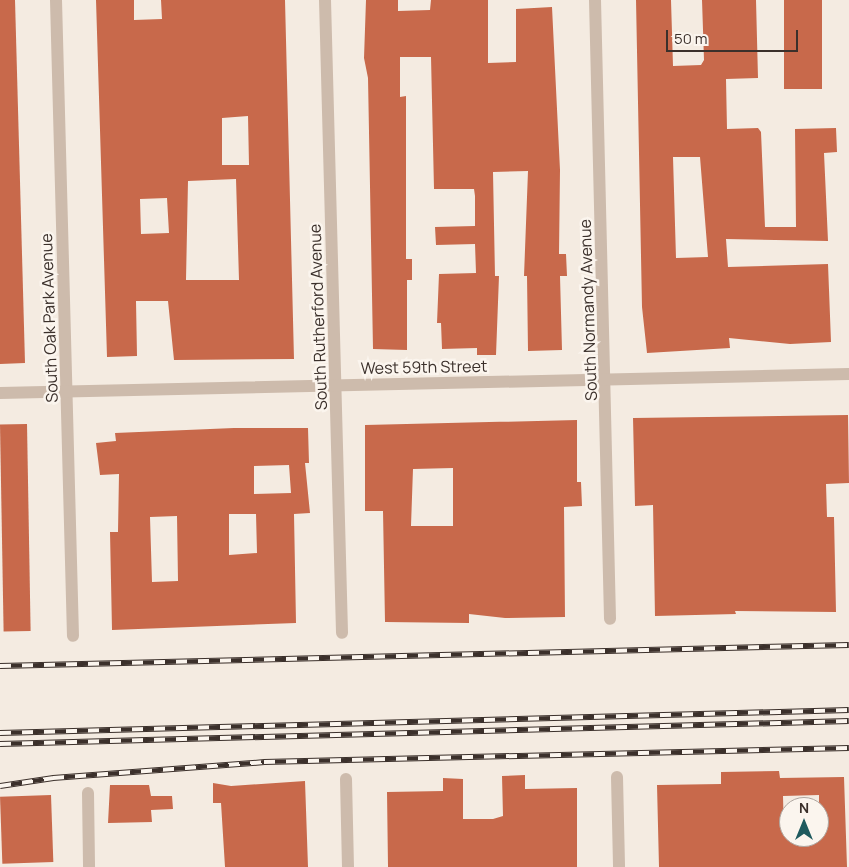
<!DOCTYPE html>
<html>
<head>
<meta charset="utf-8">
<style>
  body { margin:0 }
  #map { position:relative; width:849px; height:867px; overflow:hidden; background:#f4ebe1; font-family:Manrope,sans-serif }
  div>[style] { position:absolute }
  .building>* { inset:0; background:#c8694b; transform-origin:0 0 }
  .minor>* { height:12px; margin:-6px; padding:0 6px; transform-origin:6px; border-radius:6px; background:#cdbbac }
  .rail>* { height:5.5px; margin-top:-2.75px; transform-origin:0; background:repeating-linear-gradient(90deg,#fbf5ee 0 11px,#3b302b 0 22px); box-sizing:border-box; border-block:1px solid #3b302b }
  span { translate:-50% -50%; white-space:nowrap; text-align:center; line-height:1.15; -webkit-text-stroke:5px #fbf5ee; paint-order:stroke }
  .street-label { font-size:16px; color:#3b302b }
  .north { position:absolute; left:779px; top:797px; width:50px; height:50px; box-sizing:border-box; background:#fbf5ee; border:1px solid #aea6a0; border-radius:50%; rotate:0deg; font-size:14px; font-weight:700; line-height:20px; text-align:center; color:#3b302b }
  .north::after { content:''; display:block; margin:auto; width:18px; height:22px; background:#1f5a5e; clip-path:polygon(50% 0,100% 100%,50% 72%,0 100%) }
  .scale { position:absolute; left:666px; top:30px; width:132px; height:22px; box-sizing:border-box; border:2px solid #3b302b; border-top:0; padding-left:6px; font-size:15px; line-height:18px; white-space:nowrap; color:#3b302b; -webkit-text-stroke:4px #fbf5ee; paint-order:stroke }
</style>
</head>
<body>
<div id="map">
  <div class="building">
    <div style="clip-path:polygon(0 0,15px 0,25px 363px,0 364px)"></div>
    <div style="clip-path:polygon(evenodd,96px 0,134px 0,134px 20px,162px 19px,161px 0,285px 0,294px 359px,174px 360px,168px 301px,136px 301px,137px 356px,107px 357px,96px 0,248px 116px,249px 165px,222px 165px,222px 118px,248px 116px,96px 0,236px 179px,239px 280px,186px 280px,188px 181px,236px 179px,96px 0,167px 198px,169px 233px,141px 234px,140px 199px,167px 198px)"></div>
    <div style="clip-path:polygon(366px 0,398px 0,398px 11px,430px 10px,431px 0,488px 0,488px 63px,516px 62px,516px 9px,552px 7px,560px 170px,559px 254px,566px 254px,567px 276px,560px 276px,562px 350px,528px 351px,527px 276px,524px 276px,528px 171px,493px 172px,495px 276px,499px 276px,496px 355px,477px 355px,477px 348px,442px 349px,441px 323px,437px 323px,439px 274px,476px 273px,475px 244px,436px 245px,435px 227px,475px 226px,475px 196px,474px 189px,434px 189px,431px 57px,400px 57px,400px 97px,406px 96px,406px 259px,412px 259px,412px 280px,407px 280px,407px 350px,373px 349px,368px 78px,364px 58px)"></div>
    <div style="clip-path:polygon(evenodd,636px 0,671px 0,673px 66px,701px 65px,704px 60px,702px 0,756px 0,758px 78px,726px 79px,727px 129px,758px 128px,761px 132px,765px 227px,796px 227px,795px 129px,836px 128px,837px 152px,824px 153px,828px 241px,726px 239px,728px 267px,828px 264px,831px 342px,790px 344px,729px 338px,730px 348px,647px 353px,642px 307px,636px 0,673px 157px,700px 157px,708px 257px,676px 258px,673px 157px)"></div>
    <div style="left:784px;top:0;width:38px;height:89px"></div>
    <div style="clip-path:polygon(848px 415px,849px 483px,826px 484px,827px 517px,834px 517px,836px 612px,735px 611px,736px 614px,655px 616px,653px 505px,635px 506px,633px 418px)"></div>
    <div style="clip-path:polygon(evenodd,577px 420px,577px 482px,581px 482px,582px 506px,564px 507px,565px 617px,505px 618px,469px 614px,469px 623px,385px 622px,383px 511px,365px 511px,365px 425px,577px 420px,453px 468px,453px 526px,411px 526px,413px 469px,453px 468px)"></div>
    <div style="left:27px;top:424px;width:207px;height:27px;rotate:89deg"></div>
    <div style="clip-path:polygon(evenodd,234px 428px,308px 428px,309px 463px,305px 463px,310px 513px,294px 514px,296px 623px,112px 630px,110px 532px,118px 532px,119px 474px,100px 475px,96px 443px,116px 441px,115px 433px,234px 428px,289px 465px,291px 493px,254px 494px,254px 466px,289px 465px,234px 428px,229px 514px,256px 514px,257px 553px,229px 555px,229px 514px,234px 428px,177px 516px,178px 581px,152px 582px,150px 517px,177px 516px)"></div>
    <div style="clip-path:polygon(evenodd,779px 771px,780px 778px,844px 777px,847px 867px,659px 867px,657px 785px,721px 784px,721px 772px,779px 771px,819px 795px,819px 837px,784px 837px,783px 796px,819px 795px)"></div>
    <div style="clip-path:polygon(525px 775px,525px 789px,577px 788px,577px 867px,388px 867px,387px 792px,443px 791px,443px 778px,463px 779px,463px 819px,493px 819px,503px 816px,502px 776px)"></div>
    <div style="clip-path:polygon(305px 781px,308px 867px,225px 867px,221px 803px,213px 803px,213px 783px,231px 786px)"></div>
    <div style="clip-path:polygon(110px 785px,149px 785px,151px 796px,172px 796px,173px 809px,151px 810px,152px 822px,108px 823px)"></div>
    <div style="left:51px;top:795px;width:67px;height:51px;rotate:88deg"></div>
  </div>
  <div class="minor">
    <div style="left:56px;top:0;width:636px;rotate:88.47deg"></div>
    <div style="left:325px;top:0;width:633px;rotate:88.46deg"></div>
    <div style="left:595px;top:0;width:619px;rotate:88.61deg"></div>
    <div style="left:0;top:393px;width:849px;rotate:-1.28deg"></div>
    <div style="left:617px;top:777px;width:90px;rotate:88.7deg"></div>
    <div style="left:346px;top:779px;width:88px;rotate:88.7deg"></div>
    <div style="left:88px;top:793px;width:74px;rotate:89.2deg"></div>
  </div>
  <div class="rail">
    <div style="left:0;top:666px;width:849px;rotate:-1.42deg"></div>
    <div style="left:0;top:733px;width:849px;rotate:-1.55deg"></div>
    <div style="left:0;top:744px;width:849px;rotate:-1.55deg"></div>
    <div style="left:0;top:786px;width:54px;rotate:-8.6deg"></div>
    <div style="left:53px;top:778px;width:212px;rotate:-4.3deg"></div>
    <div style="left:264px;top:762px;width:585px;rotate:-1.37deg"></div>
  </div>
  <div class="street-label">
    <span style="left:588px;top:310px;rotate:-92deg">South Normandy Avenue</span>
    <span style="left:318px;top:317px;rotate:-92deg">South Rutherford Avenue</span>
    <span style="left:49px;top:318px;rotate:-92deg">South Oak Park Avenue</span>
    <span style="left:424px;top:367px;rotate:-1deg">West 59th Street</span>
  </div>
  <div class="north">N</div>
  <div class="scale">50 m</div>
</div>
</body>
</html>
